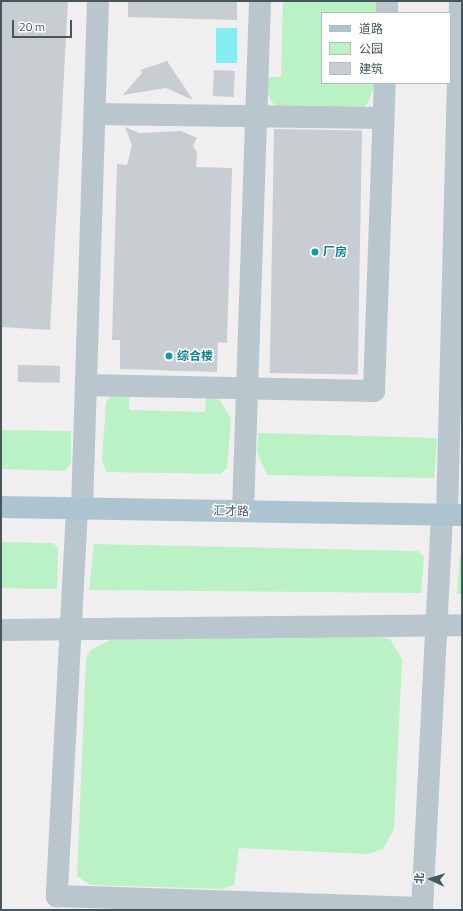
<!DOCTYPE html>
<html>
<head>
<meta charset="utf-8">
<style>
  body { margin:0 }
  #map { position:relative; width:463px; height:911px; overflow:hidden; background:#f1eeef; font-family:"Titillium Web","Noto Sans SC",sans-serif }
  div>[style] { position:absolute }
  .green>* { inset:0; background:#baf2c6 }
  .water>* { inset:0; background:#84edf2; transform-origin:0 0 }
  .building>* { inset:0; background:#c8cdd2; transform-origin:0 0 }
  .minor>* { height:22px; margin:-11px; padding:0 11px; transform-origin:11px; border-radius:11px; background:#b9c6cd }
  .major>* { height:22px; margin:-11px; padding:0 11px; transform-origin:11px; border-radius:11px; background:#acc4cf }
  .dots>* { width:11px; height:11px; translate:-50% -50%; box-sizing:border-box; border:2px solid #fff; border-radius:50% }
  span { translate:-50% -50%; white-space:nowrap; text-align:center; line-height:1.15; -webkit-text-stroke:3px #fff; paint-order:stroke }
  .culture-label { font-size:12px; color:#0d838f; font-weight:700 }
  .left { translate:0 -50%; text-align:left }
  .street-label { font-size:12px; color:#45565d }
  .frame { position:absolute; inset:0; border:2px solid #45565d; pointer-events:none }
  .legend { position:absolute; left:321px; top:12px; width:130px; height:72px; box-sizing:border-box; background:#fff; border:1px solid #b5bbbe; margin:0; padding:5px 7px; list-style:none; font-size:12px; color:#45565d }
  .legend li { display:flex; align-items:center; gap:8px; height:20px }
  .legend b { width:20px; border:1px solid #b5bbbe }
  .north { position:absolute; left:411px; top:859px; width:40px; height:40px; -webkit-text-stroke:3px #fff; paint-order:stroke; rotate:274deg; font-size:11px; font-weight:700; line-height:16px; text-align:center; color:#45565d }
  .north::after { content:''; display:block; margin:auto; width:14px; height:18px; background:#45565d; clip-path:polygon(50% 0,100% 100%,50% 72%,0 100%) }
  .scale { position:absolute; left:12px; top:20px; width:60px; height:18px; box-sizing:border-box; border:2px solid #45565d; border-top:0; padding-left:5px; font-size:12px; line-height:14px; white-space:nowrap; color:#45565d; -webkit-text-stroke:3px #fff; paint-order:stroke }
</style>
</head>
<body>
<div id="map">
  <div class="green">
    <div style="clip-path:polygon(283px 1px,379px 1px,379px 13px,322px 13px,322px 83px,375px 83px,368px 103px,361px 109px,281px 108px,274px 105px,265px 89px,265px 77px,281px 77px)"></div>
    <div style="clip-path:polygon(129px 394px,129px 410px,205px 412px,206px 396px,220px 400px,231px 419px,227px 468px,220px 474px,106px 472px,102px 460px,106px 402px,111px 396px)"></div>
    <div style="clip-path:polygon(1px 430px,71px 431px,71px 463px,65px 471px,1px 469px)"></div>
    <div style="clip-path:polygon(258px 433px,437px 438px,434px 478px,267px 475px,257px 452px)"></div>
    <div style="clip-path:polygon(1px 542px,53px 543px,58px 548px,57px 589px,1px 588px)"></div>
    <div style="clip-path:polygon(94px 544px,418px 551px,424px 557px,421px 593px,89px 590px)"></div>
    <div style="clip-path:polygon(462px 552px,462px 594px,457px 594px,460px 556px)"></div>
    <div style="clip-path:polygon(374px 636px,390px 639px,402px 659px,394px 829px,383px 849px,368px 854px,239px 848px,234px 885px,223px 889px,90px 885px,77px 876px,86px 659px,91px 650px,110px 640px)"></div>
  </div>
  <div class="water">
    <div style="left:216px;top:28px;width:21px;height:35px"></div>
  </div>
  <div class="building">
    <div style="clip-path:polygon(1px 1px,68px 1px,50px 330px,1px 327px)"></div>
    <div style="clip-path:polygon(128px 1px,237px 1px,237px 20px,128px 17px)"></div>
    <div style="clip-path:polygon(167px 61px,193px 100px,166px 88px,123px 95px,142px 73px,140px 70px)"></div>
    <div style="left:214px;top:70px;width:21px;height:26px;rotate:3deg"></div>
    <div style="clip-path:polygon(125px 127px,139px 133px,181px 131px,197px 138px,193px 146px,197px 152px,196px 167px,232px 168px,227px 343px,218px 342px,217px 372px,120px 369px,120px 340px,112px 340px,117px 164px,127px 165px,132px 145px)"></div>
    <div style="left:274px;top:129px;width:88px;height:244px;rotate:1deg"></div>
    <div style="left:18px;top:365px;width:42px;height:17px;rotate:1deg"></div>
  </div>
  <div class="minor">
    <div style="left:387px;top:13px;width:12px;rotate:-90deg"></div>
    <div style="left:95px;top:114px;width:288px;rotate:0.8deg"></div>
    <div style="left:86px;top:385px;width:288px;rotate:1.2deg"></div>
    <div style="left:374px;top:391px;width:308px;rotate:-88deg"></div>
    <div style="left:77px;top:509px;width:388px;rotate:93deg"></div>
    <div style="left:57px;top:896px;width:365px;rotate:1.9deg"></div>
    <div style="left:82px;top:509px;width:508px;rotate:-88.2deg"></div>
    <div style="left:243px;top:511px;width:510px;rotate:-88.09deg"></div>
    <div style="left:447px;top:515px;width:514px;rotate:-88.55deg"></div>
    <div style="left:1px;top:630px;width:461px;rotate:-0.6deg"></div>
    <div style="left:422px;top:910px;width:396px;rotate:-87.1deg"></div>
  </div>
  <div class="major">
    <div style="left:1px;top:507px;width:461px;rotate:1deg"></div>
  </div>
  <div class="dots">
    <div style="left:315px;top:252px;background:#0f9aa8"></div>
    <div style="left:169px;top:356px;background:#0f9aa8"></div>
  </div>
  <div class="culture-label">
    <span class="left" style="left:323px;top:252px">厂房</span>
    <span class="left" style="left:177px;top:356px">综合楼</span>
  </div>
  <div class="street-label">
    <span style="left:231px;top:511px;rotate:1deg">汇才路</span>
  </div>
  <div class="frame"></div>
  <ul class="legend">
  <li><b style="height:5px;background:#acc4cf"></b>道路</li>
  <li><b style="height:11px;background:#baf2c6"></b>公园</li>
  <li><b style="height:11px;background:#c8cdd2"></b>建筑</li>
  </ul>
  <div class="north">北</div>
  <div class="scale">20 m</div>
</div>
</body>
</html>
